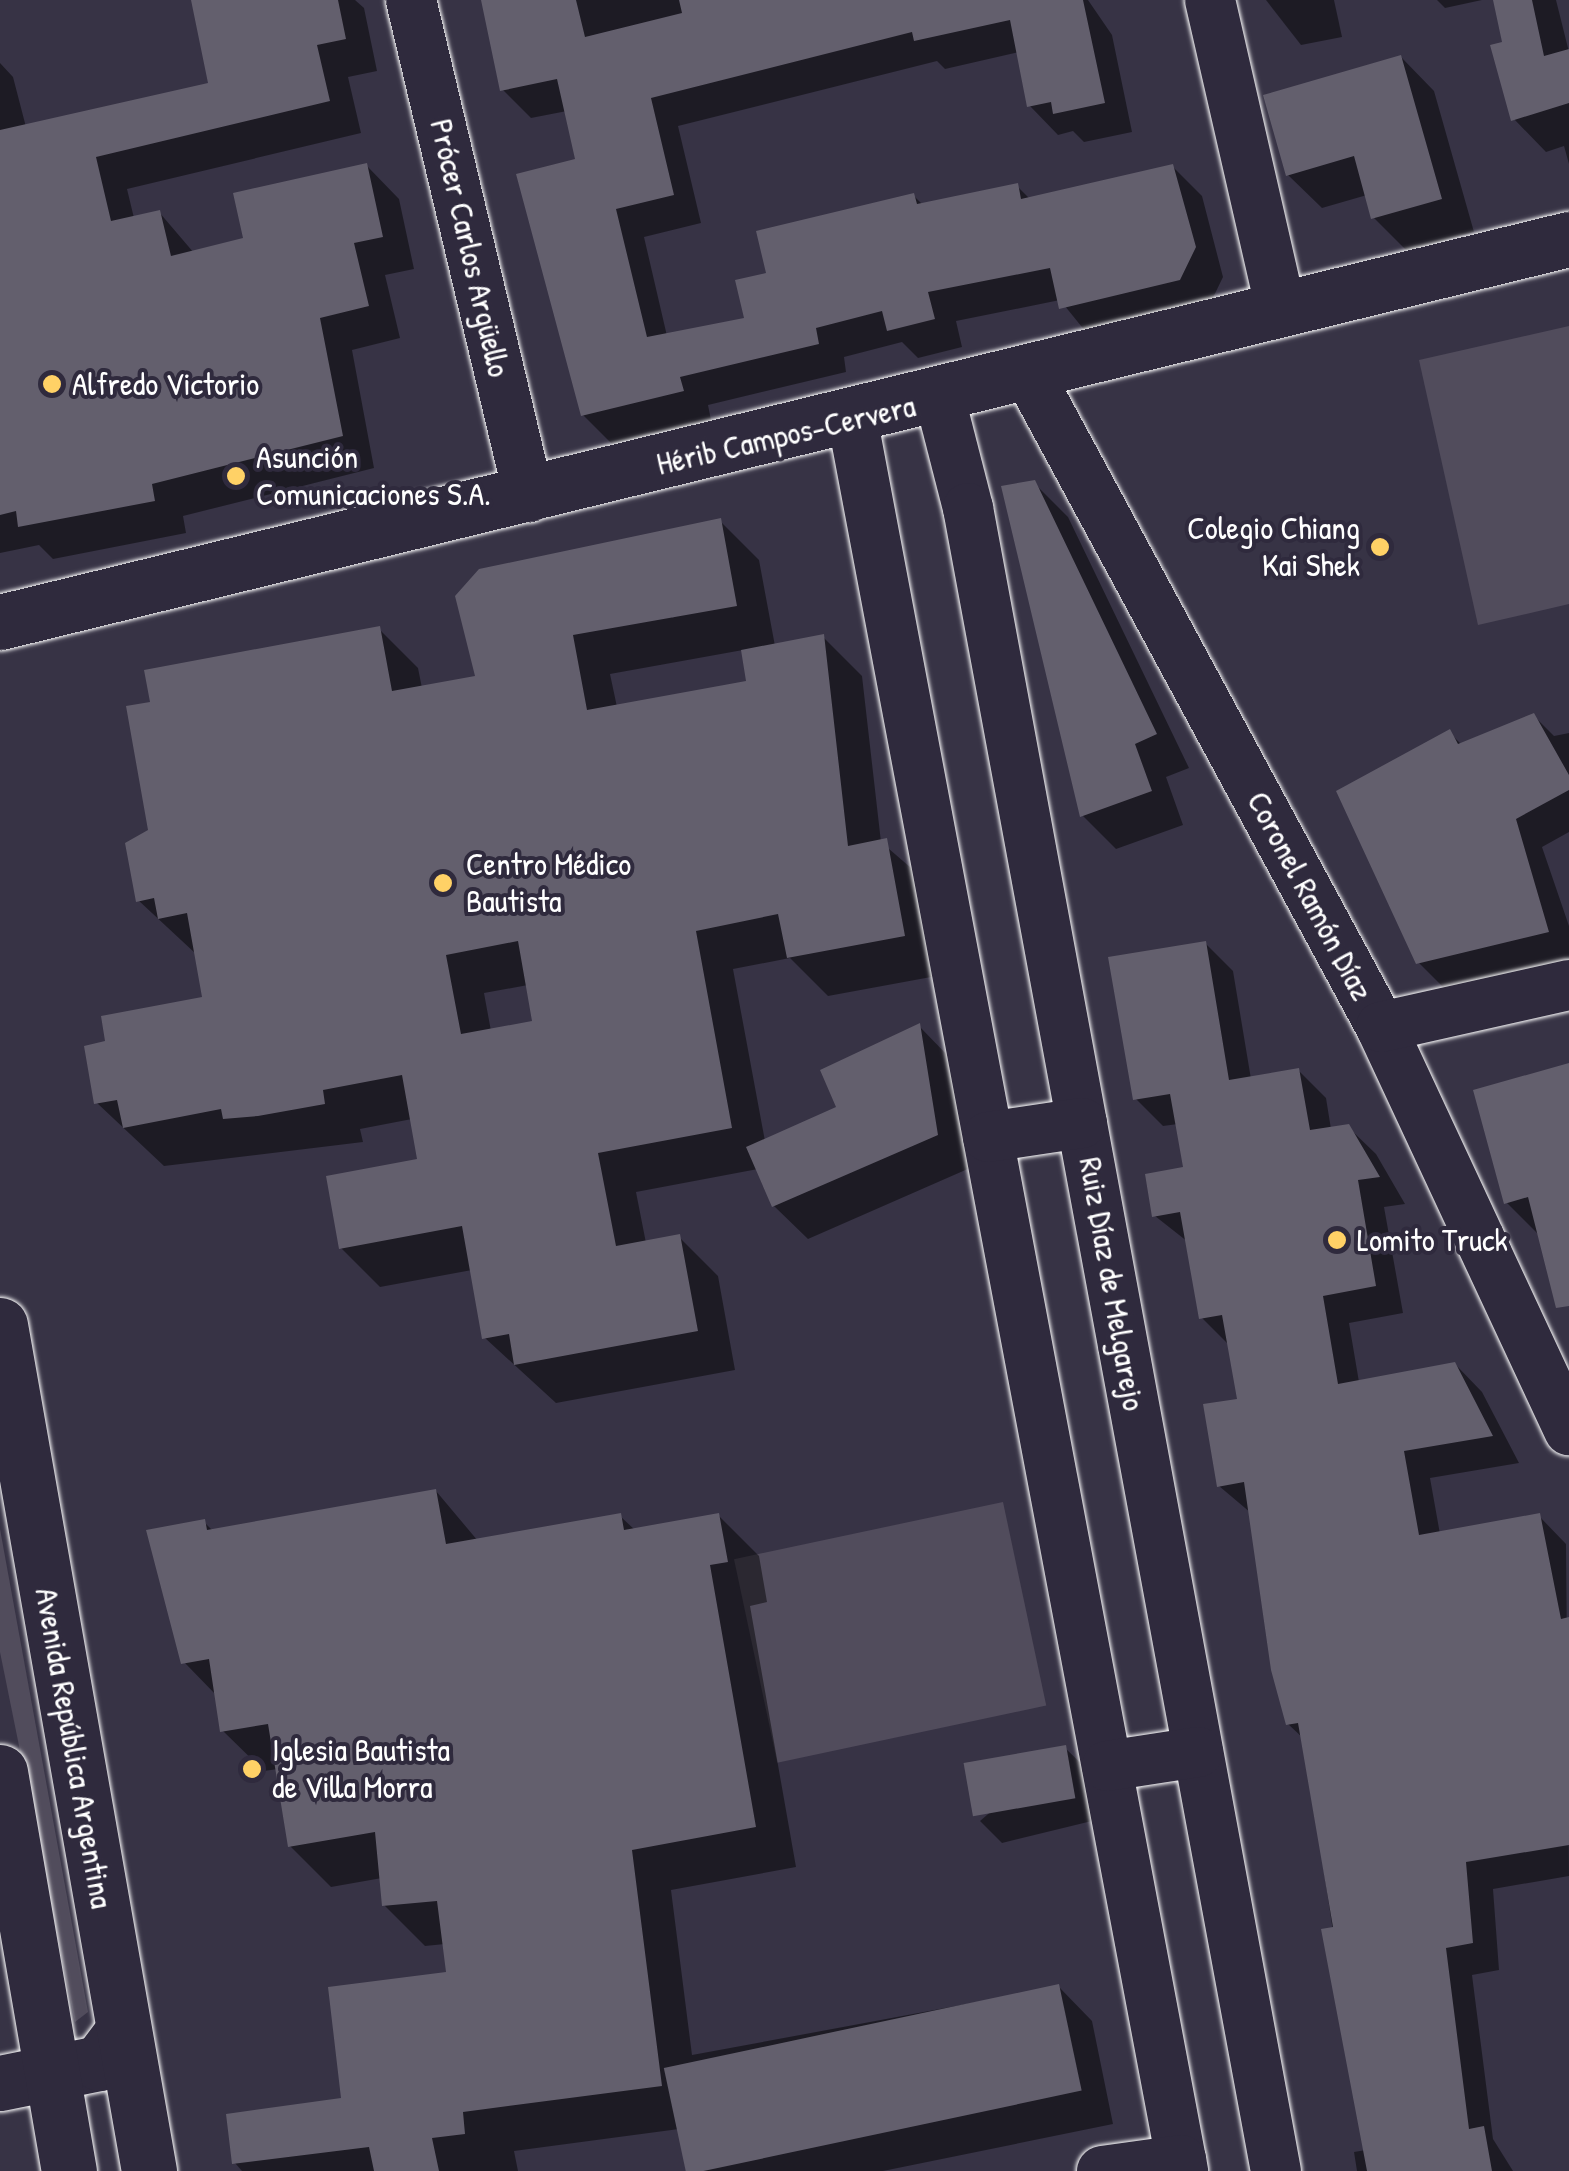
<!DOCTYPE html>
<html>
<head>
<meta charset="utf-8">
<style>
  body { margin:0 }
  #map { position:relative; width:1569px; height:2171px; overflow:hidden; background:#373345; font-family:"Patrick Hand",sans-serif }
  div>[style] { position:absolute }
  .green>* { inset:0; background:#514c5c; transform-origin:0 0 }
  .shadow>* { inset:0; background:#0007 }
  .building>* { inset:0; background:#635f6d; transform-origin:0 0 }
  .roads { filter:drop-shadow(0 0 2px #fff) drop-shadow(0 0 2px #fff) }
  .street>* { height:50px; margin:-25px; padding:0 25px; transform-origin:25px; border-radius:25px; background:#2f2a3d }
  .secondary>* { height:55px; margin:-27.5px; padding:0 27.5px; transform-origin:27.5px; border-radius:27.5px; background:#2f2a3d }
  .highway>* { height:55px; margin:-27.5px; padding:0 27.5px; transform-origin:27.5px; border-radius:27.5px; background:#2f2a3d }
  .dots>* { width:28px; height:28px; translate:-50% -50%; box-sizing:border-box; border:5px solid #2f2a3d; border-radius:50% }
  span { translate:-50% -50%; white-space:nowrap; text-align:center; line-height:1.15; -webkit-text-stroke:8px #2f2a3d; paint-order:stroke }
  .street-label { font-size:32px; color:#fff }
  .poi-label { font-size:32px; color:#fff }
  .left { translate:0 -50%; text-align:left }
  .right { translate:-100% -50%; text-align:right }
</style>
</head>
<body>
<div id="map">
  <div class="green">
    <div style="clip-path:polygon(1569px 326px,1569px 604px,1478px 625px,1419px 360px)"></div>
    <div style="left:1003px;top:1502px;width:208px;height:275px;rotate:78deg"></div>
    <div style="clip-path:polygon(0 1529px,88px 2012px,75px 2022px,0 1652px)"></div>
  </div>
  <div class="shadow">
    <div style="clip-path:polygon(192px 0,355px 0,364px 8px,377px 71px,348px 77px,361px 133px,127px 189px,134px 218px,159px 212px,194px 253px,246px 240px,367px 166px,399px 199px,414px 269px,385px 275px,400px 338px,352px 350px,374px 468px,183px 516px,186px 533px,53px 559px,39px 545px,0 553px,0 63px,13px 77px,26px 127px,211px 85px)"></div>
    <div style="clip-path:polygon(494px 0,1088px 0,1112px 35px,1132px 132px,1084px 142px,1073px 131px,1058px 135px,1030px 106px,1019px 52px,945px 69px,937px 61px,678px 126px,701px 223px,644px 237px,667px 336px,747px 320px,769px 275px,914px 196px,923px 205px,1017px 186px,1031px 200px,1173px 167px,1202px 196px,1223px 277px,1208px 308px,1090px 337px,1060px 300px,956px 321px,962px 347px,918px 358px,902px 342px,844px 357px,846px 372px,708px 405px,711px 420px,612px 444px,583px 415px,578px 161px,567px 111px,531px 118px,502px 89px)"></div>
    <div style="clip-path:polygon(1266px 0,1334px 0,1342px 37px,1301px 45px)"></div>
    <div style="clip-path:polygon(1437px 0,1482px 0,1445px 8px)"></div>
    <div style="clip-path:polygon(1496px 0,1556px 0,1569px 52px,1569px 164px,1564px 146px,1546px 152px,1514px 119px)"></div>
    <div style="clip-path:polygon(1401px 57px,1434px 91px,1474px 232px,1407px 251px,1374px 218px,1367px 195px,1322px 208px,1288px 175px)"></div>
    <div style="clip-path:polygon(1034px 483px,1068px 517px,1189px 768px,1166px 777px,1183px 825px,1116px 849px,1082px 815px)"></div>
    <div style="clip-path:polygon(evenodd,720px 521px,759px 560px,775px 646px,823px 637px,862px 676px,881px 842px,925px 880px,942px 975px,828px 996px,790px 958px,733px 969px,765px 1141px,839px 1108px,919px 1026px,952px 1060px,970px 1168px,808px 1239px,774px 1206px,758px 1169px,636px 1192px,646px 1243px,679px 1237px,718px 1276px,735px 1370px,556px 1403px,485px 1338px,472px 1270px,380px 1287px,341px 1248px,420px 1161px,412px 1119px,360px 1129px,363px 1142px,164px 1166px,97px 1103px,108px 1043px,205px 999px,196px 954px,138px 900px,151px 832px,153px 704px,379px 629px,418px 668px,422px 688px,478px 678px,720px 521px,743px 650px,749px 683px,617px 707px,610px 674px,743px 650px,720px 521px,528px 985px,535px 1023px,491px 1031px,484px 993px,528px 985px)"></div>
    <div style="clip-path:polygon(1534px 716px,1554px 736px,1569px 733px,1569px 832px,1542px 847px,1569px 926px,1569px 960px,1446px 990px,1418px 962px,1449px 732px,1462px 745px)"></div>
    <div style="clip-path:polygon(1205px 943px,1233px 971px,1251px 1079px,1298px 1070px,1326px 1098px,1331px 1129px,1348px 1127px,1376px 1154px,1405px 1204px,1384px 1207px,1403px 1313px,1349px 1323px,1359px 1382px,1455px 1364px,1482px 1392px,1519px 1463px,1430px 1478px,1440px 1534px,1539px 1516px,1566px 1544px,1569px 1876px,1493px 1889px,1499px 1970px,1472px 1975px,1493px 2139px,1513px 2171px,1357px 2171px,1354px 2152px,1366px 2150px,1304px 1739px,1288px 1724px,1251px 1513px,1219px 1486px,1240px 1401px,1230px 1346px,1201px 1317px,1188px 1242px,1155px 1216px,1186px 1169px,1178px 1124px,1163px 1126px,1135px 1098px)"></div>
    <div style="clip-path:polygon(1569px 1066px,1569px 1229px,1540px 1236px,1506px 1202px)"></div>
    <div style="clip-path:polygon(436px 1491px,478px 1541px,620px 1516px,635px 1530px,718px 1515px,759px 1556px,767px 1602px,750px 1606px,796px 1867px,671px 1890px,692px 2055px,1059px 1987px,1092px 2021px,1113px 2124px,883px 2171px,688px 2171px,679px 2129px,514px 2151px,518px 2171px,242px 2171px,235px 2163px,344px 2100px,448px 1974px,445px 1944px,425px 1946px,384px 1905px,382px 1878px,331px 1887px,290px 1846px,278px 1769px,264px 1771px,223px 1731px,217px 1696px,184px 1662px,204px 1522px,214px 1532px)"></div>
    <div style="clip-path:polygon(1065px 1748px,1088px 1770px,1096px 1820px,1002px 1843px,980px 1821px)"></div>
  </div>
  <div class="building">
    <div style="clip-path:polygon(191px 0,338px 0,346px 39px,317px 45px,330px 101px,96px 157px,111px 221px,160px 210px,171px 256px,243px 238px,233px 193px,367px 163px,383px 237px,354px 243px,369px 306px,320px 318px,343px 436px,152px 484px,155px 501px,18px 527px,16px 511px,0 515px,0 130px,208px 83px)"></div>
    <div style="clip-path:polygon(481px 0,576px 0,585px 37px,682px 13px,679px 0,1083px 0,1105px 103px,1053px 114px,1051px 102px,1027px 107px,1010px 20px,914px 41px,912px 32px,651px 98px,674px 195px,616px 209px,647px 337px,744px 318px,735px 280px,766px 273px,756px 231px,914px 193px,917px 204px,1018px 183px,1021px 199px,1173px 164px,1196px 247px,1180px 280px,1059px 309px,1050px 268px,928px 292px,935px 319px,887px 331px,882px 311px,816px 328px,819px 344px,680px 377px,684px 391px,581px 416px,516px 174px,575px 159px,557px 79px,500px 91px)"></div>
    <div style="clip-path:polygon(1493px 0,1532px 0,1544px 56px,1569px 49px,1569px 103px,1511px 121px,1490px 45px,1502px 42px)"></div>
    <div style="clip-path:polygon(1401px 55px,1442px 199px,1371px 219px,1354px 156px,1286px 176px,1263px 95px)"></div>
    <div style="clip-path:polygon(1035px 480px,1157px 734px,1135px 744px,1152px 791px,1080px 817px,1001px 486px)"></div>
    <div style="clip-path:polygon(evenodd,721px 518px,737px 606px,573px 635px,587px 710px,746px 681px,741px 650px,824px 634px,848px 846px,887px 838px,905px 936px,787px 958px,778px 914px,696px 931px,732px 1128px,598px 1153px,616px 1246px,680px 1234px,698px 1331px,514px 1365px,509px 1334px,482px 1339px,462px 1226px,339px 1249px,326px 1176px,417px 1159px,402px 1075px,323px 1090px,325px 1104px,258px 1116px,223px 1119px,221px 1109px,123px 1128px,117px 1100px,94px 1104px,84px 1046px,105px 1041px,101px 1016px,202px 997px,187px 913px,158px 919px,154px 898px,136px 902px,125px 843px,148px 830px,126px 706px,150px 702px,144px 670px,380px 626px,392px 691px,475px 676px,455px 596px,479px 569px,721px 518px,518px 941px,532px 1021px,461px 1034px,446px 955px,518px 941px)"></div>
    <div style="clip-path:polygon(1534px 713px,1569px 775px,1569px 790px,1516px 819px,1549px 932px,1416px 964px,1336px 791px,1450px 729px,1458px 744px)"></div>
    <div style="clip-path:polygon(1206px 941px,1229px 1080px,1299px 1068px,1310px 1130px,1349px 1124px,1380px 1177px,1358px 1180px,1376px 1286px,1323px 1296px,1338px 1384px,1455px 1362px,1493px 1436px,1404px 1451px,1419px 1535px,1540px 1513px,1561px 1619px,1569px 1617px,1569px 1845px,1466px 1862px,1473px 1943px,1446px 1948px,1469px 2129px,1484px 2126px,1492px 2171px,1367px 2171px,1321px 1929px,1333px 1927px,1298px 1723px,1286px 1725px,1271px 1670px,1244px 1482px,1217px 1487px,1203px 1404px,1237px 1399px,1222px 1315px,1199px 1319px,1180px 1212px,1152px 1217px,1145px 1174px,1183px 1167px,1170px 1094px,1133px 1100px,1108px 957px)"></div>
    <div style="clip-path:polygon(920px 1023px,938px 1135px,772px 1207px,746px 1147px,836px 1107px,820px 1070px)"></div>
    <div style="clip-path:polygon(1569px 1063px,1569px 1306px,1556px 1308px,1528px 1197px,1504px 1204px,1473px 1090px)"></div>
    <div style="clip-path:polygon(436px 1489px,446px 1544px,621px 1513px,624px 1530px,719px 1513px,728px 1562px,710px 1565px,756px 1827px,632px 1850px,662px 2086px,463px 2112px,465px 2134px,432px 2138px,439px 2171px,374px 2171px,369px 2147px,232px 2164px,226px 2114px,341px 2098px,328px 1987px,446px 1972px,437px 1901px,382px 1906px,375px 1832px,288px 1847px,268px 1724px,220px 1732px,209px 1659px,181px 1664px,146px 1530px,205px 1519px,207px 1530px)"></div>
    <div style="left:1066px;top:1745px;width:54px;height:104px;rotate:80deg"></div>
    <div style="left:1059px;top:1984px;width:109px;height:404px;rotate:78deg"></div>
  </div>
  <div class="roads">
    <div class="street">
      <div style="left:411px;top:0;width:511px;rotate:76.64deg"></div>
      <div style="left:1210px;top:0;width:313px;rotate:77.1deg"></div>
      <div style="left:1028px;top:373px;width:743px;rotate:61.64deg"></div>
      <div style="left:1381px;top:1027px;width:445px;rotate:65deg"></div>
      <div style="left:940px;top:399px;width:113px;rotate:75.6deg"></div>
      <div style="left:968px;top:508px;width:1691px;rotate:79.51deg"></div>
      <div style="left:852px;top:417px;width:1785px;rotate:79.31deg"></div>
      <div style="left:1381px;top:1027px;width:193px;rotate:-12.6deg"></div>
      <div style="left:988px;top:1137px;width:95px;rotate:-8.5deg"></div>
      <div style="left:1107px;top:1766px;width:92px;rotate:-8.7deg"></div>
      <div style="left:1102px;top:2171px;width:80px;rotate:-7.9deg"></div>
    </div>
    <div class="secondary">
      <div style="left:0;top:622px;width:1615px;rotate:-13.72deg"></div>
      <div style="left:0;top:2083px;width:101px;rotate:-11.4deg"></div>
      <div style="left:99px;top:2063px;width:40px;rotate:-53deg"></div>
    </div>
    <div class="highway">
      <div style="left:0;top:1325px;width:859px;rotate:80.01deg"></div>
      <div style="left:0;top:1772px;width:405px;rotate:80.2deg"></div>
    </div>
  </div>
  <div class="dots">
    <div style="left:52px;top:384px;background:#ffd166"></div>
    <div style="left:236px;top:476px;background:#ffd166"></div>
    <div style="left:1380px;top:547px;background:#ffd166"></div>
    <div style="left:443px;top:883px;background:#ffd166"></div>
    <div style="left:1337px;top:1240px;background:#ffd166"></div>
    <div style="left:252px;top:1769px;background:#ffd166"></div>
  </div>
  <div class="street-label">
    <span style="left:470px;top:248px;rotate:77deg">Prócer Carlos Argüello</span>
    <span style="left:786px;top:435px;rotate:-13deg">Hérib Campos-Cervera</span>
    <span style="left:1310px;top:896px;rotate:62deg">Coronel Ramón Díaz</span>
    <span style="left:1112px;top:1284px;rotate:80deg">Ruiz Díaz de Melgarejo</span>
    <span style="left:74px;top:1748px;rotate:80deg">Avenida República Argentina</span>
  </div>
  <div class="poi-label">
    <span class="left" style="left:72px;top:384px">Alfredo Victorio</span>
    <span class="left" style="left:256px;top:476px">Asunción<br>Comunicaciones S.A.</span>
    <span class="right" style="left:1360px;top:547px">Colegio Chiang<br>Kai Shek</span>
    <span class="left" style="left:466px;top:883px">Centro Médico<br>Bautista</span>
    <span class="left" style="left:1357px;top:1240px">Lomito Truck</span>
    <span class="left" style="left:272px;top:1769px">Iglesia Bautista<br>de Villa Morra</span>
  </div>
</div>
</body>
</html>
